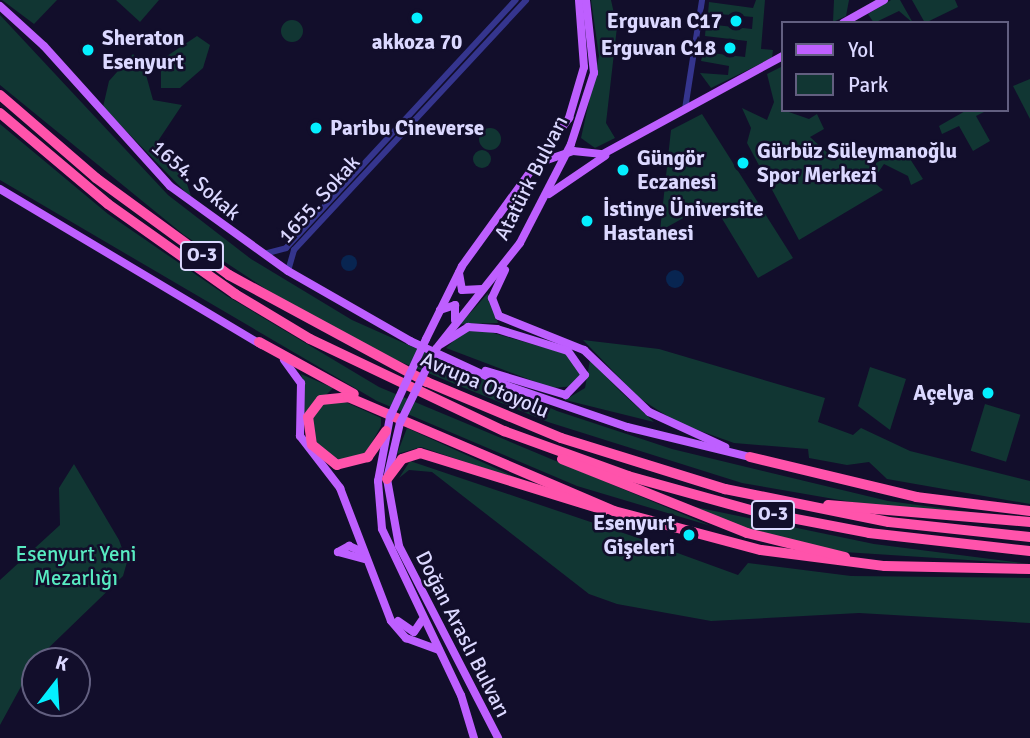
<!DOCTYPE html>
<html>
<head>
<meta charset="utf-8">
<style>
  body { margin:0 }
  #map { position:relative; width:1030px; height:738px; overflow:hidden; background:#120e2b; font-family:Signika,sans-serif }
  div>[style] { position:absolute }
  .green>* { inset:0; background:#113633; transform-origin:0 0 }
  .round { border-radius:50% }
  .water>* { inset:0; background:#082551 }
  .minor>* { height:6px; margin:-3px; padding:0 3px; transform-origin:3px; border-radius:3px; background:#35358e }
  .major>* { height:8px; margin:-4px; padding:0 4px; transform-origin:4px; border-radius:4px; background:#be5fff }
  .highway>* { height:10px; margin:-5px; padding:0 5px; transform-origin:5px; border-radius:5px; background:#ff53ab }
  .major-bridge>* { height:8px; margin:-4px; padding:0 4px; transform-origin:4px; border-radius:4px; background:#be5fff }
  .dots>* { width:19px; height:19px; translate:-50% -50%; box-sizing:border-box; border:4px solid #120e2b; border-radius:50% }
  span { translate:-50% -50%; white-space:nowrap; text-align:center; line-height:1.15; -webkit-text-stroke:5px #120e2b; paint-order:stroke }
  .shield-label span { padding:2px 5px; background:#120e2b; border:2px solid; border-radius:5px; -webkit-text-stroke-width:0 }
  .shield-label { font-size:19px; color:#dbd8ff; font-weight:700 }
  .poi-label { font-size:21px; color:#dbd8ff; font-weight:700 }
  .right { translate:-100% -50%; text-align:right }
  .left { translate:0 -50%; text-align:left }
  .street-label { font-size:21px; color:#dbd8ff }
  .park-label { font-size:21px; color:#58ebc1 }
  .legend { position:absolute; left:781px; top:21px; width:228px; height:91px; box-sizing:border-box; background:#120e2b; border:2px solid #625f80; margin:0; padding:9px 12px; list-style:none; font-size:21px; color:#dbd8ff }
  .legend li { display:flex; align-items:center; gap:14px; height:35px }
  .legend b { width:35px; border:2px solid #625f80 }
  .north { position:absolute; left:21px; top:647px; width:70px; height:70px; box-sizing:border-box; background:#120e2b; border:2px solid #625f80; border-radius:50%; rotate:17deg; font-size:19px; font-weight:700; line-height:28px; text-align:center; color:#dbd8ff }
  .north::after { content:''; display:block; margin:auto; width:24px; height:32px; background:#04efff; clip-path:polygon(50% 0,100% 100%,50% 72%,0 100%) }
</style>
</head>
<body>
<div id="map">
  <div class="green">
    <div style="clip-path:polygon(2px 0,57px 0,34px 24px)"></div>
    <div style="clip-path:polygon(116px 0,159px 0,140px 22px)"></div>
    <div style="clip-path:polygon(591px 0,611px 0,617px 27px,606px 123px,615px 138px,595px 148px,581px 138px,599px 56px)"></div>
    <div style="clip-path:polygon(756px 0,765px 0,761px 49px,773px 50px,772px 58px,711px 88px,700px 73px,728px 75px,729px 66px,701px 61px,703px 52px,745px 57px,747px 41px,705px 36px,706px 24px,752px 29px,753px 17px,708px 13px,709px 2px,753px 8px)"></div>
    <div style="clip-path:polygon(834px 0,849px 0,846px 16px,833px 22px)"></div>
    <div style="clip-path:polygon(891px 0,900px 0,913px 23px,899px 11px,874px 23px,868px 14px)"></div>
    <div style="clip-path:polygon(912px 0,955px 0,958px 7px,925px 23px)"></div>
    <div style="clip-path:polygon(0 15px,168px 195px,251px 259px,352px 320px,557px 411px,672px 449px,888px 501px,1008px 517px,886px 508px,742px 483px,548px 422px,396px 360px,281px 299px,184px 235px,0 85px)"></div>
    <div class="round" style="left:281px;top:20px;width:22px;height:22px"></div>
    <div style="clip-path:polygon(197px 36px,210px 45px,203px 68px,180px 88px,161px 88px,161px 60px)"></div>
    <div style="clip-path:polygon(133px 54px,143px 64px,153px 100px,182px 105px,156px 144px,183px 172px,192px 199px,103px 107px,109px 81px)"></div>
    <div style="clip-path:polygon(783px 66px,783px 110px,809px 119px,817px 114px,824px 129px,810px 137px,832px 157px,858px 148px,870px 161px,869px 178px,883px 190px,799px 240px,747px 143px,751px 128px,742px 108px,767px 120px,774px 102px,767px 74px)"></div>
    <div style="clip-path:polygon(1030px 79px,1030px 119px,1013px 86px)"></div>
    <div style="clip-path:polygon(967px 110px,988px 110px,976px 116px,990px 141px,973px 151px,959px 126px,942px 134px,939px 126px)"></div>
    <div style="clip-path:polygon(702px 114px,793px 258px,758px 278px,712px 202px,660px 231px,671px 130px)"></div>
    <div style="clip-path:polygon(0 124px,108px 214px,227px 296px,379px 387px,711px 526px,577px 486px,377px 401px,0 180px)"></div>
    <div class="round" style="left:479px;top:128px;width:22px;height:22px"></div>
    <div style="clip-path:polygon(903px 148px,923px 179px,911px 185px,908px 176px,884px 164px,875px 177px,876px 163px)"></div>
    <div class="round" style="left:473px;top:150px;width:18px;height:18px"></div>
    <div style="clip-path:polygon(488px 293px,498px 323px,459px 324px,472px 311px)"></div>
    <div style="clip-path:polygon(479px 329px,567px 354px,582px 373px,575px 386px,552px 388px,446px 348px,463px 332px)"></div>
    <div style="clip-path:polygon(583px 340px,659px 349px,825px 398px,818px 422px,853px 435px,861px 428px,910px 451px,1030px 481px,1030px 504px,887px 479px,869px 462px,847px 465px,809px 458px,808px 449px,734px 443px,678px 423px,639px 398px)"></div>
    <div style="clip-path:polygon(590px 360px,621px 392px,654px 422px,565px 400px,585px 388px)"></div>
    <div style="clip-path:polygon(870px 367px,906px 379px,890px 430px,858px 406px)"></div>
    <div style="clip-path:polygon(301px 374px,333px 388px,304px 417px,304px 385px)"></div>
    <div style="clip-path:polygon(341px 400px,381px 418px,381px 426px,366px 453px,340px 460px,318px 448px,311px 418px,320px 405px)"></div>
    <div style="left:985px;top:404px;width:37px;height:49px;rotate:17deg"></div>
    <div style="clip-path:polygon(407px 428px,528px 483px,421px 447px,397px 454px)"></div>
    <div style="clip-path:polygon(410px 461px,644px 540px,643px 548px,658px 553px,661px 547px,738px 575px,748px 563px,851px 576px,1030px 578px,1030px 623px,859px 613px,711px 621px,617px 604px,589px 594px,432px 472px,409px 470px,399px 478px)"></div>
    <div style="clip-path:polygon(74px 464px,119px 540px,127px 562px,123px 576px,35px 661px,0 725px,0 580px,60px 525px,59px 488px)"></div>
    <div style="clip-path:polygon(695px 507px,874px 544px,1030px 564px,844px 552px,747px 530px)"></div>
  </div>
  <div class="water">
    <div class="round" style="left:341px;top:255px;width:16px;height:16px"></div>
    <div class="round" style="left:666px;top:270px;width:18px;height:18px"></div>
  </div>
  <div class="minor">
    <div style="left:685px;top:109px;width:110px;rotate:-81.1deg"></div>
    <div style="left:264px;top:254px;width:23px;rotate:-15deg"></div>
    <div style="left:286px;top:248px;width:338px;rotate:-47.2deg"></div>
    <div style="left:288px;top:271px;width:22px;rotate:-74deg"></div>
    <div style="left:294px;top:250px;width:341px;rotate:-47.1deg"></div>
  </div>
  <div class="major">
    <div style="left:0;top:6px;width:59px;rotate:42.3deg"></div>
    <div style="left:44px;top:46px;width:188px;rotate:48deg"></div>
    <div style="left:170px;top:186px;width:145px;rotate:35.8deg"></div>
    <div style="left:288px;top:271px;width:141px;rotate:29.8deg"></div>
    <div style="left:410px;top:341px;width:108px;rotate:24.7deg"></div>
    <div style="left:508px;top:386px;width:126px;rotate:19deg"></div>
    <div style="left:627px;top:427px;width:127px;rotate:13.7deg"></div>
    <div style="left:843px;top:23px;width:47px;rotate:-29.3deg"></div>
    <div style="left:541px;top:162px;width:34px;rotate:-19deg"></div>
    <div style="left:573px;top:151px;width:30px;rotate:6deg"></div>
    <div style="left:603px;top:154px;width:205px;rotate:-28.6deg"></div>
    <div style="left:0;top:189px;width:305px;rotate:30.8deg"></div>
    <div style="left:549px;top:194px;width:68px;rotate:-34.2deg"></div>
    <div style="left:505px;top:270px;width:31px;rotate:115deg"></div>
    <div style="left:492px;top:298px;width:19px;rotate:69deg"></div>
    <div style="left:499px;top:316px;width:92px;rotate:21.8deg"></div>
    <div style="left:584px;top:350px;width:90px;rotate:43.6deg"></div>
    <div style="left:649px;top:412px;width:84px;rotate:24.7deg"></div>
    <div style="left:459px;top:273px;width:17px;rotate:80deg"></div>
    <div style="left:462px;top:290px;width:20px;rotate:-3deg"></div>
    <div style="left:440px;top:310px;width:16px;rotate:-18deg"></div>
    <div style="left:455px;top:305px;width:15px;rotate:90deg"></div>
    <div style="left:426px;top:339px;width:81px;rotate:-63.7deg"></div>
    <div style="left:462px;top:266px;width:183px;rotate:-54.1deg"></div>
    <div style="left:569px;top:118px;width:53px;rotate:-73.6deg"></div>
    <div style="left:584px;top:67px;width:67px;rotate:-94.3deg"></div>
    <div style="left:441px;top:344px;width:32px;rotate:-32deg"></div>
    <div style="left:468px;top:327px;width:29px;rotate:4deg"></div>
    <div style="left:497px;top:329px;width:74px;rotate:17.2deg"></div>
    <div style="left:568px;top:351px;width:29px;rotate:55deg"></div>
    <div style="left:585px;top:375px;width:28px;rotate:134deg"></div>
    <div style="left:566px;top:395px;width:84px;rotate:-163.3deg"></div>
    <div style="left:436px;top:349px;width:135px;rotate:-51.6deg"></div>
    <div style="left:520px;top:243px;width:111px;rotate:-62.7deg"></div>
    <div style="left:571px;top:144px;width:75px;rotate:-72.1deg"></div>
    <div style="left:594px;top:73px;width:73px;rotate:-96.3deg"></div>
    <div style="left:284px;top:360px;width:29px;rotate:54deg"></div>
    <div style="left:301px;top:383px;width:53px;rotate:91.1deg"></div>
    <div style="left:300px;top:436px;width:66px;rotate:52.4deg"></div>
    <div style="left:340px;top:488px;width:142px;rotate:69deg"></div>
    <div style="left:391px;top:621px;width:23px;rotate:49deg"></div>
    <div style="left:406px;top:638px;width:35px;rotate:20deg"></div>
    <div style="left:390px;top:417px;width:65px;rotate:100.6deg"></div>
    <div style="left:378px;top:481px;width:48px;rotate:85.2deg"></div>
    <div style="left:382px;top:529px;width:184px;rotate:64.6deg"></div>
    <div style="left:461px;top:695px;width:45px;rotate:73.2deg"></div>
    <div style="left:400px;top:423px;width:57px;rotate:103.1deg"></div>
    <div style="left:387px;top:479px;width:68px;rotate:79.8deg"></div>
    <div style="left:399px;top:546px;width:216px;rotate:62.7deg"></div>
    <div style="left:338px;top:552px;width:13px;rotate:-29deg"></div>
    <div style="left:349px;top:546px;width:13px;rotate:23deg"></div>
    <div style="left:338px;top:552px;width:27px;rotate:15deg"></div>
    <div style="left:398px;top:621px;width:19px;rotate:35deg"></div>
    <div style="left:414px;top:632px;width:14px;rotate:-56deg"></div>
  </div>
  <div class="highway">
    <div style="left:0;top:95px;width:127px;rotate:40.8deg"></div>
    <div style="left:96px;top:178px;width:165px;rotate:36.1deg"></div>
    <div style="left:229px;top:275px;width:225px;rotate:28.4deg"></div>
    <div style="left:427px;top:382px;width:145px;rotate:22.7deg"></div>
    <div style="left:561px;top:438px;width:172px;rotate:17.3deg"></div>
    <div style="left:725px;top:489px;width:167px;rotate:11.4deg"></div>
    <div style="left:889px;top:522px;width:142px;rotate:6.1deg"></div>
    <div style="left:0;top:113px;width:141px;rotate:40.1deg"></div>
    <div style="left:108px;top:204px;width:156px;rotate:35.3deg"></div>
    <div style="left:235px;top:294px;width:87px;rotate:31deg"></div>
    <div style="left:310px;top:339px;width:215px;rotate:25.4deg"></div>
    <div style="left:504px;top:431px;width:132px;rotate:19.9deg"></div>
    <div style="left:628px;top:476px;width:131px;rotate:15.5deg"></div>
    <div style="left:754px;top:511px;width:117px;rotate:10.8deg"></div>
    <div style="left:869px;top:533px;width:162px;rotate:6.4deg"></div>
    <div style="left:259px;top:342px;width:108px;rotate:28.7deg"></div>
    <div style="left:386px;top:431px;width:32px;rotate:125deg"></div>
    <div style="left:368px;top:457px;width:32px;rotate:166deg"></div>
    <div style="left:337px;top:465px;width:32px;rotate:-141deg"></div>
    <div style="left:312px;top:445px;width:28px;rotate:-98deg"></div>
    <div style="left:308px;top:417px;width:21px;rotate:-53deg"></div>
    <div style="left:321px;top:400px;width:27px;rotate:-6deg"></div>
    <div style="left:348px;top:397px;width:289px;rotate:23.2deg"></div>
    <div style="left:614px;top:511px;width:152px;rotate:14.9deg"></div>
    <div style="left:761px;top:550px;width:125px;rotate:7.4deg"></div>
    <div style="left:885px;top:566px;width:145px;rotate:1.2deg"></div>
    <div style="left:750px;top:457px;width:171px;rotate:13.5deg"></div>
    <div style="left:916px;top:497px;width:115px;rotate:7deg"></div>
    <div style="left:562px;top:459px;width:199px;rotate:21.8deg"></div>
    <div style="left:747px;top:533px;width:101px;rotate:13.8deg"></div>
    <div style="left:387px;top:479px;width:25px;rotate:-53deg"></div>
    <div style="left:402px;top:459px;width:19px;rotate:-18deg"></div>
    <div style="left:420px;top:453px;width:193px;rotate:17.2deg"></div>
    <div style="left:828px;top:505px;width:203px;rotate:4.8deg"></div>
  </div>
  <div class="major-bridge">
    <div style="left:390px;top:417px;width:86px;rotate:-65.2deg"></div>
    <div style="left:400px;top:423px;width:82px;rotate:-64.1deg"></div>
  </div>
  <div class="dots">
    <div style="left:417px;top:18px;background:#04efff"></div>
    <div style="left:736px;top:21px;background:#04efff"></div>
    <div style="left:730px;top:48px;background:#04efff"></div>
    <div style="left:88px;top:50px;background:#04efff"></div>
    <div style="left:316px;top:128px;background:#04efff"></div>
    <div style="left:743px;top:163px;background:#04efff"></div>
    <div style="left:623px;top:170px;background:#04efff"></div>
    <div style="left:587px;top:221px;background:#04efff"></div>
    <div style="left:988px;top:393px;background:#04efff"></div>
    <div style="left:689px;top:535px;background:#04efff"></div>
  </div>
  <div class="shield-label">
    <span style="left:202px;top:256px">O-3</span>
    <span style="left:773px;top:515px">O-3</span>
  </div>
  <div class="poi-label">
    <span class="right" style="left:722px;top:21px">Erguvan C17</span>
    <span class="left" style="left:102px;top:50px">Sheraton<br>Esenyurt</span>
    <span style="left:417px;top:42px">akkoza 70</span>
    <span class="right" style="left:716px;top:48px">Erguvan C18</span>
    <span class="left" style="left:330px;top:128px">Paribu Cineverse</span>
    <span class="left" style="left:757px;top:163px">Gürbüz Süleymanoğlu<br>Spor Merkezi</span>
    <span class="left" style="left:637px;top:170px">Güngör<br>Eczanesi</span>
    <span class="left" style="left:603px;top:221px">İstinye Üniversite<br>Hastanesi</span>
    <span class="right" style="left:974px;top:393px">Açelya</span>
    <span class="right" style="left:675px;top:535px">Esenyurt<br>Gişeleri</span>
  </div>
  <div class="street-label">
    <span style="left:531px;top:178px;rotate:-63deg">Atatürk Bulvarı</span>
    <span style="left:196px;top:180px;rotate:41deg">1654. Sokak</span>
    <span style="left:319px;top:199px;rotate:-48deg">1655. Sokak</span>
    <span style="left:485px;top:385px;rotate:23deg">Avrupa Otoyolu</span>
    <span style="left:463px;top:634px;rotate:63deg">Doğan Araslı Bulvarı</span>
  </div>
  <div class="park-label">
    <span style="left:76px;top:566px">Esenyurt Yeni<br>Mezarlığı</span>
  </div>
  <ul class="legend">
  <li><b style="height:9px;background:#be5fff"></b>Yol</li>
  <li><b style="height:19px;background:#113633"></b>Park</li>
  </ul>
  <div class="north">K</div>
</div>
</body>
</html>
